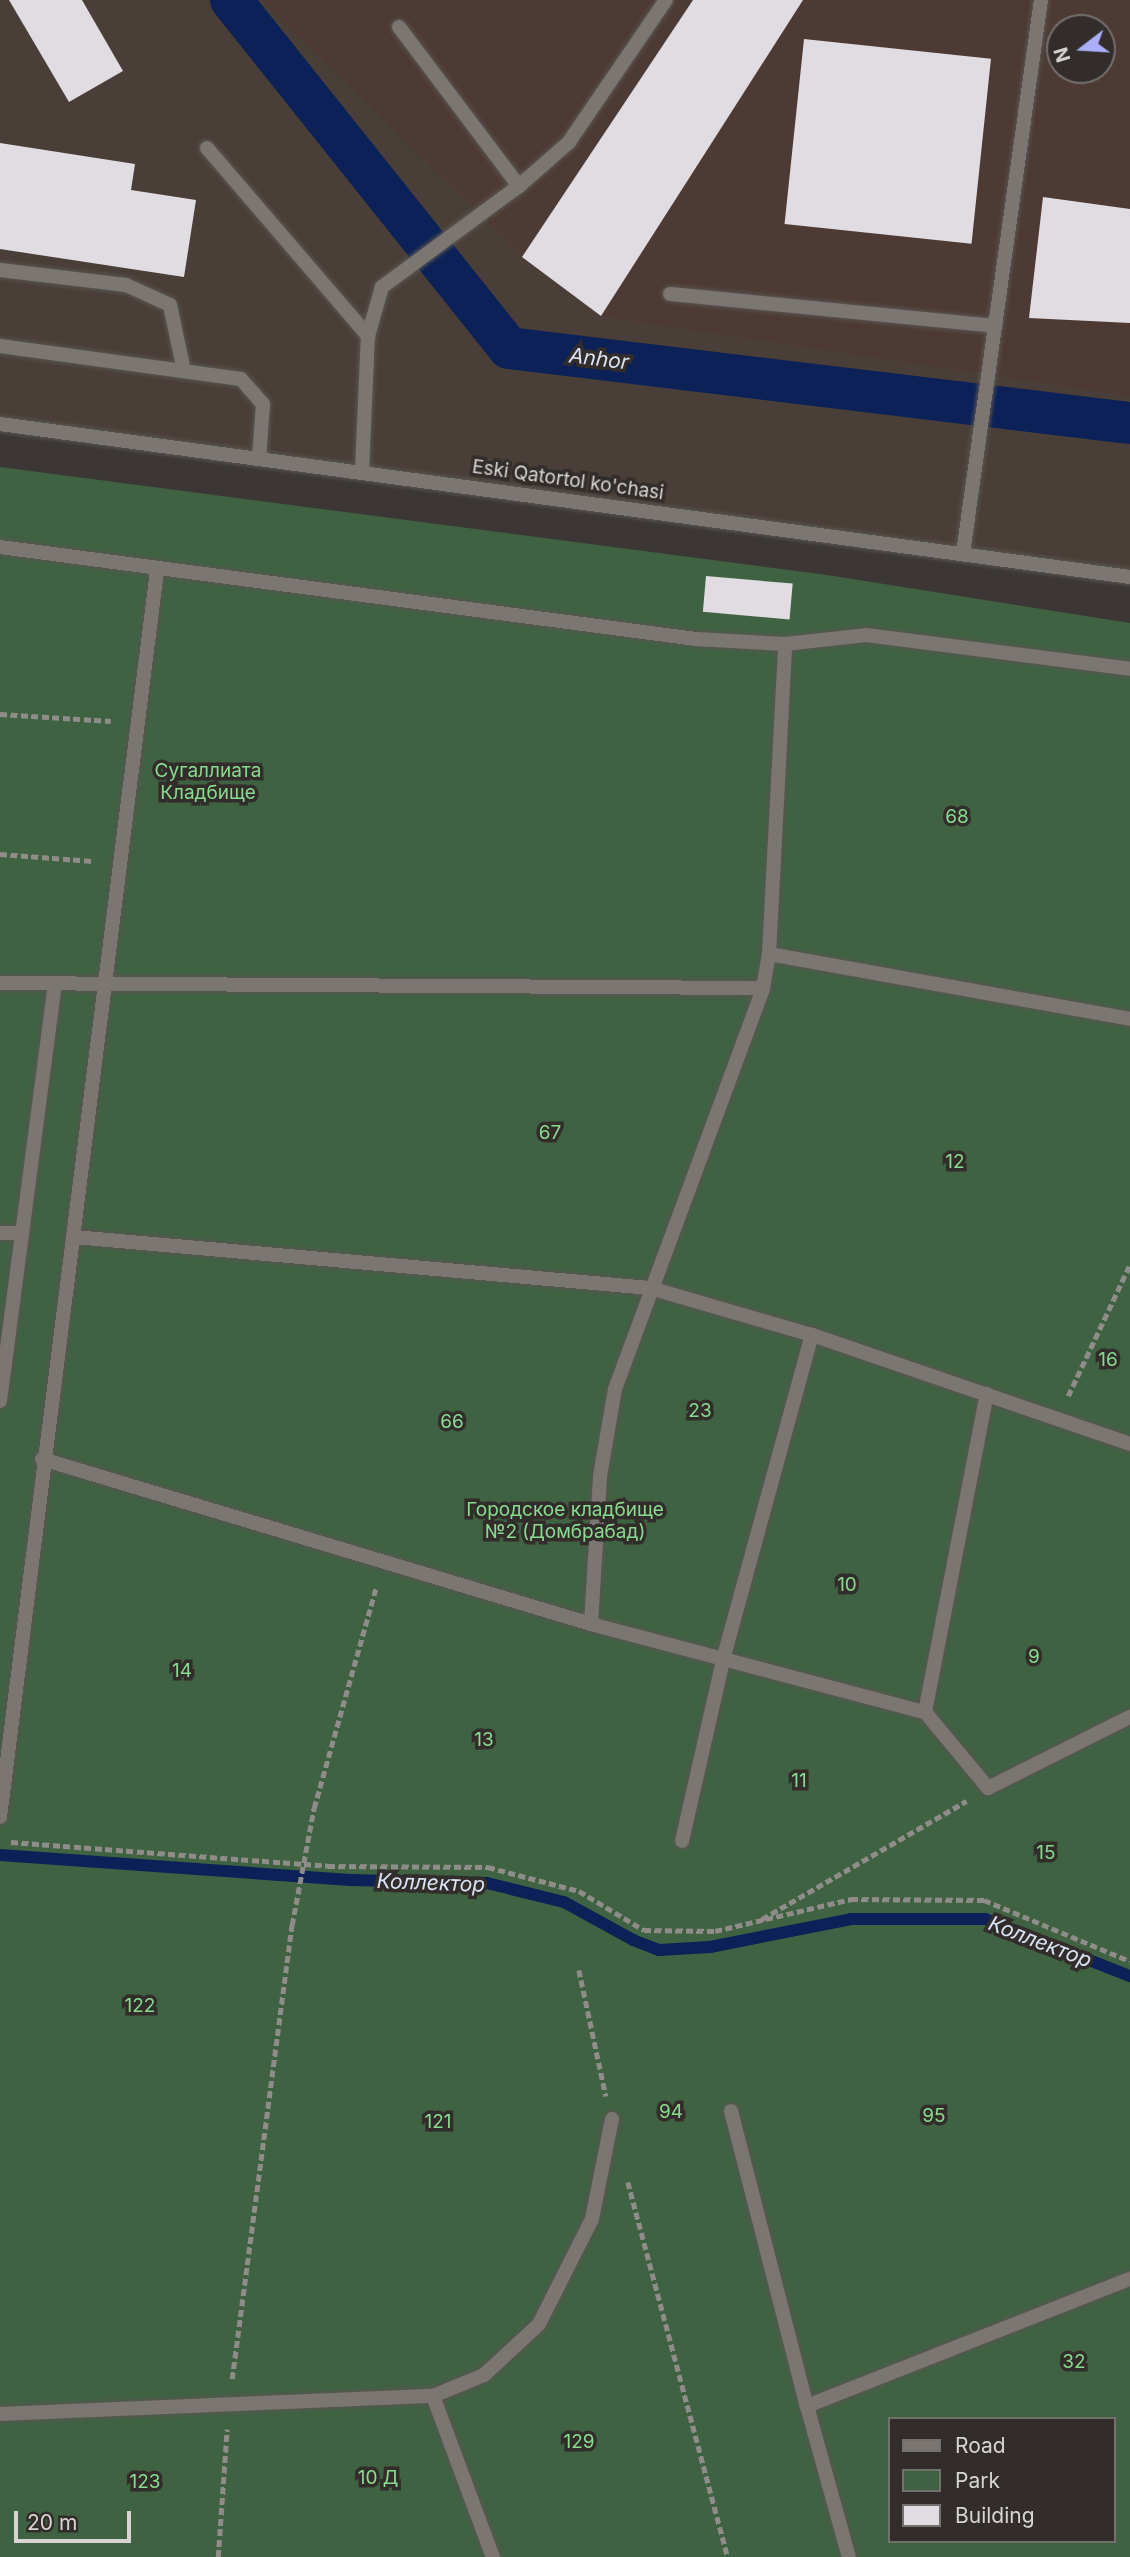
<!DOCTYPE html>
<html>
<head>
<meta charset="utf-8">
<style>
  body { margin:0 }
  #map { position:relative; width:1130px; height:2557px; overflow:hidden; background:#3c3734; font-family:Inter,sans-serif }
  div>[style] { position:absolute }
  .built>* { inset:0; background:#4a3f38 }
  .industrial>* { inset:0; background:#4e3a34 }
  .green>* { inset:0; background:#3f6342 }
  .stream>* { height:12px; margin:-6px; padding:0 6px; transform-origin:6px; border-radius:6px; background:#0b2158 }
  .canal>* { height:42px; margin:-21px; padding:0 21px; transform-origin:21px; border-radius:21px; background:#0b2158 }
  .building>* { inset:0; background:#e0dce1; transform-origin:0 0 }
  .path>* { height:4.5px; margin-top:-2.25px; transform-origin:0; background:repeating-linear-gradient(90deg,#908c89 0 7px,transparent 0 10.5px) }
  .roads { filter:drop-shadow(0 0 2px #595552) drop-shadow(0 0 2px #595552) }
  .lane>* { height:14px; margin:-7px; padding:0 7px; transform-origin:7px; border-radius:7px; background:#7c7673 }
  .street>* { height:14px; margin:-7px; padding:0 7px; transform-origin:7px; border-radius:7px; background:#7c7673 }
  .path-bridge>* { height:4.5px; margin-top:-2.25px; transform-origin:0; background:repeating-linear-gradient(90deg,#908c89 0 7px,transparent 0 10.5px) }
  span { translate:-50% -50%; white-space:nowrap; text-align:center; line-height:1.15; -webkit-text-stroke:7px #322d2a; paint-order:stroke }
  .street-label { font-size:19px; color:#d8d4d2 }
  .park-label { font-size:19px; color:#87db8f }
  .water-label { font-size:21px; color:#d9e3f5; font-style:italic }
  .legend { position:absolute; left:888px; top:2417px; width:228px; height:126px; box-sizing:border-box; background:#322d2a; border:2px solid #74706d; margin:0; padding:9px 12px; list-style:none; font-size:21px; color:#d8d4d2 }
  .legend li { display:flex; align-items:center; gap:14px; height:35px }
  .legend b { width:35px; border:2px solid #74706d }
  .north { position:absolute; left:1046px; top:14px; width:70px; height:70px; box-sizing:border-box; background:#322d2a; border:2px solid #74706d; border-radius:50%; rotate:253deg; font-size:19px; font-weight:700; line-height:28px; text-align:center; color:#d8d4d2 }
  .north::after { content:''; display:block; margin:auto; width:24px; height:32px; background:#abaffb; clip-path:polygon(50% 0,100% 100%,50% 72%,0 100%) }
  .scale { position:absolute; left:14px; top:2511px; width:117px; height:32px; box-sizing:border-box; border:4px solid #d8d4d2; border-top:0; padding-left:9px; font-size:21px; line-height:24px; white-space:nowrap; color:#d8d4d2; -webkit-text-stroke:5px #322d2a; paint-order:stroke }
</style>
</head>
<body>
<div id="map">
  <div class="built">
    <div style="clip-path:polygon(evenodd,0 0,1130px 0,1130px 577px,0 424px,0 0,1060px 28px,1102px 28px,1102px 70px,1060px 70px,1060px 28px)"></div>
  </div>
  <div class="industrial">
    <div style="clip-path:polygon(evenodd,262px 0,1130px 0,1130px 396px,601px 316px,528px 261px,262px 0,1060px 28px,1102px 28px,1102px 70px,1060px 70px,1060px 28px)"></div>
  </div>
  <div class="green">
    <div style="clip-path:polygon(evenodd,0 467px,827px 575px,1130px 623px,1130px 2557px,0 2557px,0 467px,890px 2419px,1114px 2419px,1114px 2541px,890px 2541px,890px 2419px)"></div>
  </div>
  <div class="stream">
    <div style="left:0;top:1855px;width:351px;rotate:4.1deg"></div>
    <div style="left:350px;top:1880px;width:137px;rotate:1.3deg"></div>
    <div style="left:487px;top:1883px;width:79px;rotate:13.9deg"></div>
    <div style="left:564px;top:1902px;width:79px;rotate:28.8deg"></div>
    <div style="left:633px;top:1940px;width:28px;rotate:21deg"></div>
    <div style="left:659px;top:1950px;width:51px;rotate:-3.4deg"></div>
    <div style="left:710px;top:1947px;width:144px;rotate:-11.2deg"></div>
    <div style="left:851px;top:1919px;width:134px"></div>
    <div style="left:985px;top:1919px;width:156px;rotate:21.5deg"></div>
  </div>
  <div class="canal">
    <div style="left:231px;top:0;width:445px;rotate:51.4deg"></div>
    <div style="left:509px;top:348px;width:626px;rotate:6.89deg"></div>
  </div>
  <div class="building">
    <div style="clip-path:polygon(9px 0,82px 0,123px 71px,69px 102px)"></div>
    <div style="clip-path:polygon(693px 0,803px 0,601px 316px,522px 257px)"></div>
    <div style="left:804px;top:39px;width:188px;height:186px;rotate:6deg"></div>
    <div style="clip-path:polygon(0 143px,135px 164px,131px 190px,196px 200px,184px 277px,0 249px)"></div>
    <div style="clip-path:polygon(1043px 197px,1130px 209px,1130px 323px,1029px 318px)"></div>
    <div style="left:706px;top:576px;width:87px;height:36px;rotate:5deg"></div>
  </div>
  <div class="path">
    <div style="left:0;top:714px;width:111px;rotate:3.6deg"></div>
    <div style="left:0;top:854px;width:93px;rotate:4.3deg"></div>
    <div style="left:1068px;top:1396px;width:146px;rotate:-64.8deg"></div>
    <div style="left:314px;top:1808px;width:230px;rotate:-74.3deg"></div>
    <div style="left:11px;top:1842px;width:318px;rotate:4.3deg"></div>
    <div style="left:328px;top:1866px;width:160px;rotate:0.4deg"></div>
    <div style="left:488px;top:1867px;width:94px;rotate:14.8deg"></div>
    <div style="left:579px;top:1891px;width:76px;rotate:31deg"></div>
    <div style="left:644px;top:1930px;width:71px;rotate:0.8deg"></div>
    <div style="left:715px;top:1931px;width:140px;rotate:-13.2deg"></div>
    <div style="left:851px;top:1899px;width:133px;rotate:0.4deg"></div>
    <div style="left:984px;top:1900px;width:158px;rotate:22.7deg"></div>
    <div style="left:762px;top:1919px;width:236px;rotate:-30deg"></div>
    <div style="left:579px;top:1970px;width:129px;rotate:77.9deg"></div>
    <div style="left:628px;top:2182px;width:388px;rotate:75.1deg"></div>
    <div style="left:232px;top:2379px;width:458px;rotate:-82.5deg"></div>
    <div style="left:218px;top:2557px;width:128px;rotate:-86deg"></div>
  </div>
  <div class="roads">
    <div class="lane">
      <div style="left:399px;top:27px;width:199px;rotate:53deg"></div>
      <div style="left:207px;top:148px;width:248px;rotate:49.4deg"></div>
      <div style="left:0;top:270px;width:127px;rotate:6.8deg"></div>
      <div style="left:126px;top:285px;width:48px;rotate:24.4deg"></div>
      <div style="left:170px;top:305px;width:67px;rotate:78deg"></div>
      <div style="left:670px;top:294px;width:327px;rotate:5.6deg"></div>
      <div style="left:0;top:346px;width:243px;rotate:7.8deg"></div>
      <div style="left:241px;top:379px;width:33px;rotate:49deg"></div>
      <div style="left:263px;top:404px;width:54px;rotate:94.2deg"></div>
      <div style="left:362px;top:471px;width:135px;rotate:-87.5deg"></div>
      <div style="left:368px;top:336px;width:51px;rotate:-74.1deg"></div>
      <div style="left:382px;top:287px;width:170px;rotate:-36.4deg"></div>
      <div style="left:519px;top:186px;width:67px;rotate:-41.3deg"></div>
      <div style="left:569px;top:142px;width:172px;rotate:-55.7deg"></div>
      <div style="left:0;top:547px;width:702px;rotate:7.53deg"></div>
      <div style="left:696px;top:639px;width:89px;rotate:3.2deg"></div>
      <div style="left:785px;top:644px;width:81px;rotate:-6.3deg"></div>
      <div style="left:866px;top:635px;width:266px;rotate:7.3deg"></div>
      <div style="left:963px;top:553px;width:558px;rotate:-81.97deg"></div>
      <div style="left:769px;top:954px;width:367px;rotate:10.2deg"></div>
      <div style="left:0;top:983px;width:763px;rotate:0.38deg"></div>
      <div style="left:0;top:1233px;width:22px"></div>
      <div style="left:0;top:1401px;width:421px;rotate:-82.5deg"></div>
      <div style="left:42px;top:1459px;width:573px;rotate:16.73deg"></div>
      <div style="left:591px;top:1624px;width:345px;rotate:14.8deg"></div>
      <div style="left:925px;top:1712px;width:99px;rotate:50.3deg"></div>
      <div style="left:988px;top:1788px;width:159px;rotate:-26.6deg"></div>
      <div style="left:591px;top:1624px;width:148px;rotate:-86.5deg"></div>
      <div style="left:600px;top:1476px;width:88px;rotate:-80.2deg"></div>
      <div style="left:615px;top:1389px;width:427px;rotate:-69.7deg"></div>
      <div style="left:763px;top:988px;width:35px;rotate:-80deg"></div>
      <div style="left:769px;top:954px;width:310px;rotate:-87deg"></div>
      <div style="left:925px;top:1712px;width:324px;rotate:-79deg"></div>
      <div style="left:0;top:1817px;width:1256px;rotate:-82.82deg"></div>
      <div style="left:682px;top:1841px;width:190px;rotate:-77.2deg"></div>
      <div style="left:724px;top:1656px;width:333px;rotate:-74.7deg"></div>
      <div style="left:731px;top:2111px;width:305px;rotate:75.6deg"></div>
      <div style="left:807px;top:2406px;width:347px;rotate:-21.5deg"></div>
      <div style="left:433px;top:2396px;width:172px;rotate:69.6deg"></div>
      <div style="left:0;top:2414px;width:433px;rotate:-2.4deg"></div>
      <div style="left:433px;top:2396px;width:55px;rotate:-22.4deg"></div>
      <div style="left:484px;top:2375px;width:75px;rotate:-42.8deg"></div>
      <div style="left:539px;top:2324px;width:118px;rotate:-63.2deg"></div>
      <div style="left:592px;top:2219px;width:102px;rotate:-78.7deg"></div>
    </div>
    <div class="street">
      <div style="left:0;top:424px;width:1140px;rotate:7.71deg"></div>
      <div style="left:74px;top:1237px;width:578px;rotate:5.06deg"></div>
      <div style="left:650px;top:1288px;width:169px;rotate:16.2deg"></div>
      <div style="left:812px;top:1335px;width:336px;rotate:18.9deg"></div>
      <div style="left:807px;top:2406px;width:157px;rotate:74.5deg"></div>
    </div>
  </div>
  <div class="path-bridge">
    <div style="left:292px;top:1925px;width:119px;rotate:-79.4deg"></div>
  </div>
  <div class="street-label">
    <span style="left:568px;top:480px;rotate:8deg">Eski Qatortol ko'chasi</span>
  </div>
  <div class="park-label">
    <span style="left:208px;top:782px">Сугаллиата<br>Кладбище</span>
    <span style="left:957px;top:817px">68</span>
    <span style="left:550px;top:1133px">67</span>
    <span style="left:955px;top:1162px">12</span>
    <span style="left:1108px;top:1360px">16</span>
    <span style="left:700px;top:1411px">23</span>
    <span style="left:452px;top:1422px">66</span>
    <span style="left:565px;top:1521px">Городское кладбище<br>№2 (Домбрабад)</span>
    <span style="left:847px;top:1585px">10</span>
    <span style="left:1034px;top:1657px">9</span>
    <span style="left:182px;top:1671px">14</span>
    <span style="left:484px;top:1740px">13</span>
    <span style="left:799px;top:1781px">11</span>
    <span style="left:1046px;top:1853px">15</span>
    <span style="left:140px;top:2006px">122</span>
    <span style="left:671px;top:2112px">94</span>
    <span style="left:934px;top:2116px">95</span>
    <span style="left:438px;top:2122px">121</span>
    <span style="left:1074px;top:2362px">32</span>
    <span style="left:579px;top:2442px">129</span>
    <span style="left:378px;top:2478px">10 Д</span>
    <span style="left:145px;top:2482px">123</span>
  </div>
  <div class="water-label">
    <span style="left:599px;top:359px;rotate:7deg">Anhor</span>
    <span style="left:431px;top:1883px;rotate:2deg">Коллектор</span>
    <span style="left:1040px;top:1942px;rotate:21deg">Коллектор</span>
  </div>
  <ul class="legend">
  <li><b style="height:9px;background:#7c7673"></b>Road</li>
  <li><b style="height:19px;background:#3f6342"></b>Park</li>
  <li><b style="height:19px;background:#e0dce1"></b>Building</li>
  </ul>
  <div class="north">N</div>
  <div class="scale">20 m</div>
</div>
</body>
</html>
